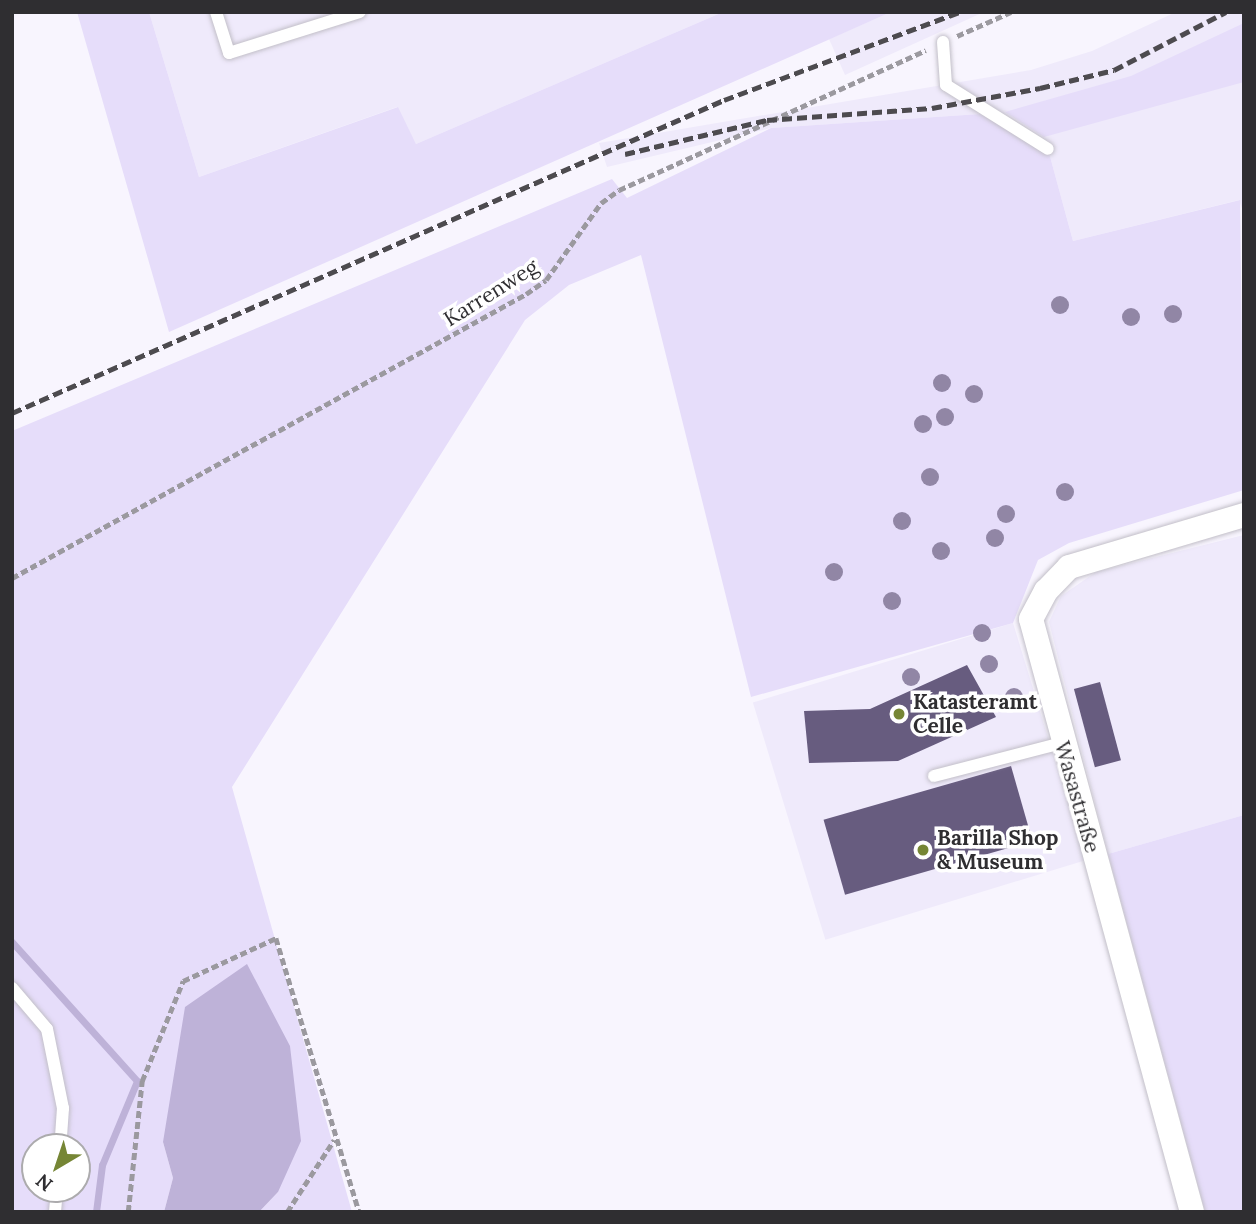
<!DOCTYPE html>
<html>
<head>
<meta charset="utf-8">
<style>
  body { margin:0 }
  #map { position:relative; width:1256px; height:1224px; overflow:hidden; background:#f8f5fe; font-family:Lora,serif }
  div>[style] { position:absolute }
  .built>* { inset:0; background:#efeafb; transform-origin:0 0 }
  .green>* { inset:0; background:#e6ddfa }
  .water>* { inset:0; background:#beb2d8 }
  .stream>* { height:7px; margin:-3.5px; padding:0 3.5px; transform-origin:3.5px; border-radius:3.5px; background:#beb2d8 }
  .building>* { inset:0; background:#675c7f; transform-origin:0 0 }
  .path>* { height:4.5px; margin-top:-2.25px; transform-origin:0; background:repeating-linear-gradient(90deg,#9b999f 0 7px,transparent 0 10.5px) }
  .roads { filter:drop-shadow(0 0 2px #c2bfc8) drop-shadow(0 0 2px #c2bfc8) }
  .lane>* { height:12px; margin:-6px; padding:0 6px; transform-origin:6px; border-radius:6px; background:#fff }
  .street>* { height:24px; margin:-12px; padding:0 12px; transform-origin:12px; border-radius:12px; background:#fff }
  .rail>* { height:5px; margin-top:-2.5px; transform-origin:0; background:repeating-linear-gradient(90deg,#4d4b4f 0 10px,transparent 0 15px) }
  .trees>* { width:18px; height:18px; margin:-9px; border-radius:50%; background:#9186a5 }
  .dots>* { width:19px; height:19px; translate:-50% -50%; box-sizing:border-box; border:4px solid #fff; border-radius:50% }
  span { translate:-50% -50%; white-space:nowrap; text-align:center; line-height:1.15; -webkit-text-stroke:7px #fff; paint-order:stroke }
  .street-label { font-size:21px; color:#2f2e31 }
  .poi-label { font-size:21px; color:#2f2e31; font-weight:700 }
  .left { translate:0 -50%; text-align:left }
  .frame { position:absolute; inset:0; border:14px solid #2f2e31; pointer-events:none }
  .north { position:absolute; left:21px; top:1133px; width:70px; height:70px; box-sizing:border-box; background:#fff; border:2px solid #acabad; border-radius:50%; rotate:219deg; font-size:19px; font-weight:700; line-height:28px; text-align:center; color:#2f2e31 }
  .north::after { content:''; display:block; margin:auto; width:24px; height:32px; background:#768635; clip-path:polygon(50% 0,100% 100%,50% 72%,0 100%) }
</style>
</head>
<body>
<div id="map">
  <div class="built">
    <div style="clip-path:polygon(149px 12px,723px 12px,416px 144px,397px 107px,199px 177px)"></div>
    <div style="clip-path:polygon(891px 12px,984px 12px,845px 75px,829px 39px)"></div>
    <div style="clip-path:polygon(1176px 12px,1244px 12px,1244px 214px,1239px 200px,1073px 241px,1048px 149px,980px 114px,771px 128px,607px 167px,599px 143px,1031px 70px,1092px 51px)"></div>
    <div style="clip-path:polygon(1244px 535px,1244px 815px,1108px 854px,1049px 622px,1061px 596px,1096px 572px)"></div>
    <div style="left:1013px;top:623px;width:248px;height:272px;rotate:73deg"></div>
  </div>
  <div class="green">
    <div style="clip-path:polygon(77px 12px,149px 12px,199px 177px,398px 107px,416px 144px,723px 12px,891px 12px,169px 332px)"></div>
    <div style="clip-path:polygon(1244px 23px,1244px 82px,1044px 137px,1005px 112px,1131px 76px)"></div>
    <div style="clip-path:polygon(evenodd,980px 114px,1048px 149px,1073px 241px,1240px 200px,1244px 490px,1069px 543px,1038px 560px,1013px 623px,751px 697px,641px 255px,569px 285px,525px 320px,232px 787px,352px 1212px,259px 1212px,278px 1192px,163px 1142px,173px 1178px,164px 1212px,12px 1212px,12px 431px,612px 179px,627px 198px,771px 128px,980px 114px,35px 1147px,77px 1147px,77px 1189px,35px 1189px,35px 1147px)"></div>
    <div style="clip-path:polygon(1244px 815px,1244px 1212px,1205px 1212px,1108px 854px)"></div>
  </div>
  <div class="water">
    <div style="clip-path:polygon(247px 964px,290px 1046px,301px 1141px,278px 1192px,259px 1212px,164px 1212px,173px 1178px,163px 1142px,185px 1007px)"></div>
  </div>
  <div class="stream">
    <div style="left:12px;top:942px;width:187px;rotate:48deg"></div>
    <div style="left:137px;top:1081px;width:91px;rotate:112.6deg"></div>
    <div style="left:102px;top:1165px;width:47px;rotate:97.3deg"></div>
  </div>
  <div class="building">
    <div style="clip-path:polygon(967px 665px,996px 717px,898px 761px,809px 763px,804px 711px,870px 709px)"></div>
    <div style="left:1100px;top:682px;width:81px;height:27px;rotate:75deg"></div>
    <div style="left:1011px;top:766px;width:78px;height:195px;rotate:74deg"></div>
  </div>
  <div class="path">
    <div style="left:957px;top:36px;width:59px;rotate:-24deg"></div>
    <div style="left:12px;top:578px;width:587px;rotate:-28.92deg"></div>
    <div style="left:526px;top:294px;width:24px;rotate:-35deg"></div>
    <div style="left:546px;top:280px;width:95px;rotate:-54.5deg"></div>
    <div style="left:601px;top:203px;width:22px;rotate:-36deg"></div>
    <div style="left:619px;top:190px;width:337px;rotate:-24.5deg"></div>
    <div style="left:128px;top:1212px;width:132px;rotate:-83.9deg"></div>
    <div style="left:142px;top:1081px;width:108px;rotate:-67.7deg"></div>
    <div style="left:183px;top:981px;width:102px;rotate:-24.8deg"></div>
    <div style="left:276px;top:938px;width:286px;rotate:73.1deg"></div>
    <div style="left:287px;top:1212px;width:86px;rotate:-56.9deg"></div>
  </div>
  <div class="roads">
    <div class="lane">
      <div style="left:216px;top:12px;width:43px;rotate:72.4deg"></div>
      <div style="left:229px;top:53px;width:137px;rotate:-17.4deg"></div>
      <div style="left:943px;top:42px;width:43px;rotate:86deg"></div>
      <div style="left:946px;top:85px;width:120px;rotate:32.1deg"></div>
      <div style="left:934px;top:776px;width:132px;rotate:-14.5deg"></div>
      <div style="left:12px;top:988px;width:54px;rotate:49.5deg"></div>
      <div style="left:47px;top:1029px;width:81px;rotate:78.6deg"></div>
      <div style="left:63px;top:1108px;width:39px;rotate:94deg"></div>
      <div style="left:55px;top:1212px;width:23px;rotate:-85deg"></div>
    </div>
    <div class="street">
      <div style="left:1192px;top:1212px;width:614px;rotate:-105.19deg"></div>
      <div style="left:1031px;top:619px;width:32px;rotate:-62deg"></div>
      <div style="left:1046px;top:591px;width:33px;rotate:-46deg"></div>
      <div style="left:1069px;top:567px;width:183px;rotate:-16.5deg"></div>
    </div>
  </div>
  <div class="rail">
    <div style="left:625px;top:154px;width:146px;rotate:-13.5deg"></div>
    <div style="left:767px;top:120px;width:165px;rotate:-4.2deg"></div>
    <div style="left:932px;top:108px;width:110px;rotate:-10.5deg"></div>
    <div style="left:1040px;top:88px;width:76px;rotate:-13.7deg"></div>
    <div style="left:1114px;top:70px;width:126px;rotate:-27.4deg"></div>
    <div style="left:12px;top:413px;width:778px;rotate:-23.73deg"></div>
    <div style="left:724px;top:100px;width:251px;rotate:-20.5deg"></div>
  </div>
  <div class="trees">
    <div style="left:1060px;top:305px"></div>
    <div style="left:1173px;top:314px"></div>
    <div style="left:1131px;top:317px"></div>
    <div style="left:942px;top:383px"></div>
    <div style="left:974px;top:394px"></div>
    <div style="left:945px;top:417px"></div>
    <div style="left:923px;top:424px"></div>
    <div style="left:930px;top:477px"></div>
    <div style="left:1065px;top:492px"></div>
    <div style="left:1006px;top:514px"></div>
    <div style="left:902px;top:521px"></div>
    <div style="left:995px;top:538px"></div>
    <div style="left:941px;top:551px"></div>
    <div style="left:834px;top:572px"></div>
    <div style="left:892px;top:601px"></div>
    <div style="left:982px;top:633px"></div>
    <div style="left:989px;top:664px"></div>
    <div style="left:911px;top:677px"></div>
    <div style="left:1014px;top:697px"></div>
  </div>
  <div class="dots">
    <div style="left:899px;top:714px;background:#768635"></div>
    <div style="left:923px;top:850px;background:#768635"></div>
  </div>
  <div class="street-label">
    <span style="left:491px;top:293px;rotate:-32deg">Karrenweg</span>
    <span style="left:1077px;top:797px;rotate:74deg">Wasastraße</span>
  </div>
  <div class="poi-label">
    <span class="left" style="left:913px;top:714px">Katasteramt<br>Celle</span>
    <span class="left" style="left:937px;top:850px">Barilla Shop<br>&amp; Museum</span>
  </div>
  <div class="frame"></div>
  <div class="north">N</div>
</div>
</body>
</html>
